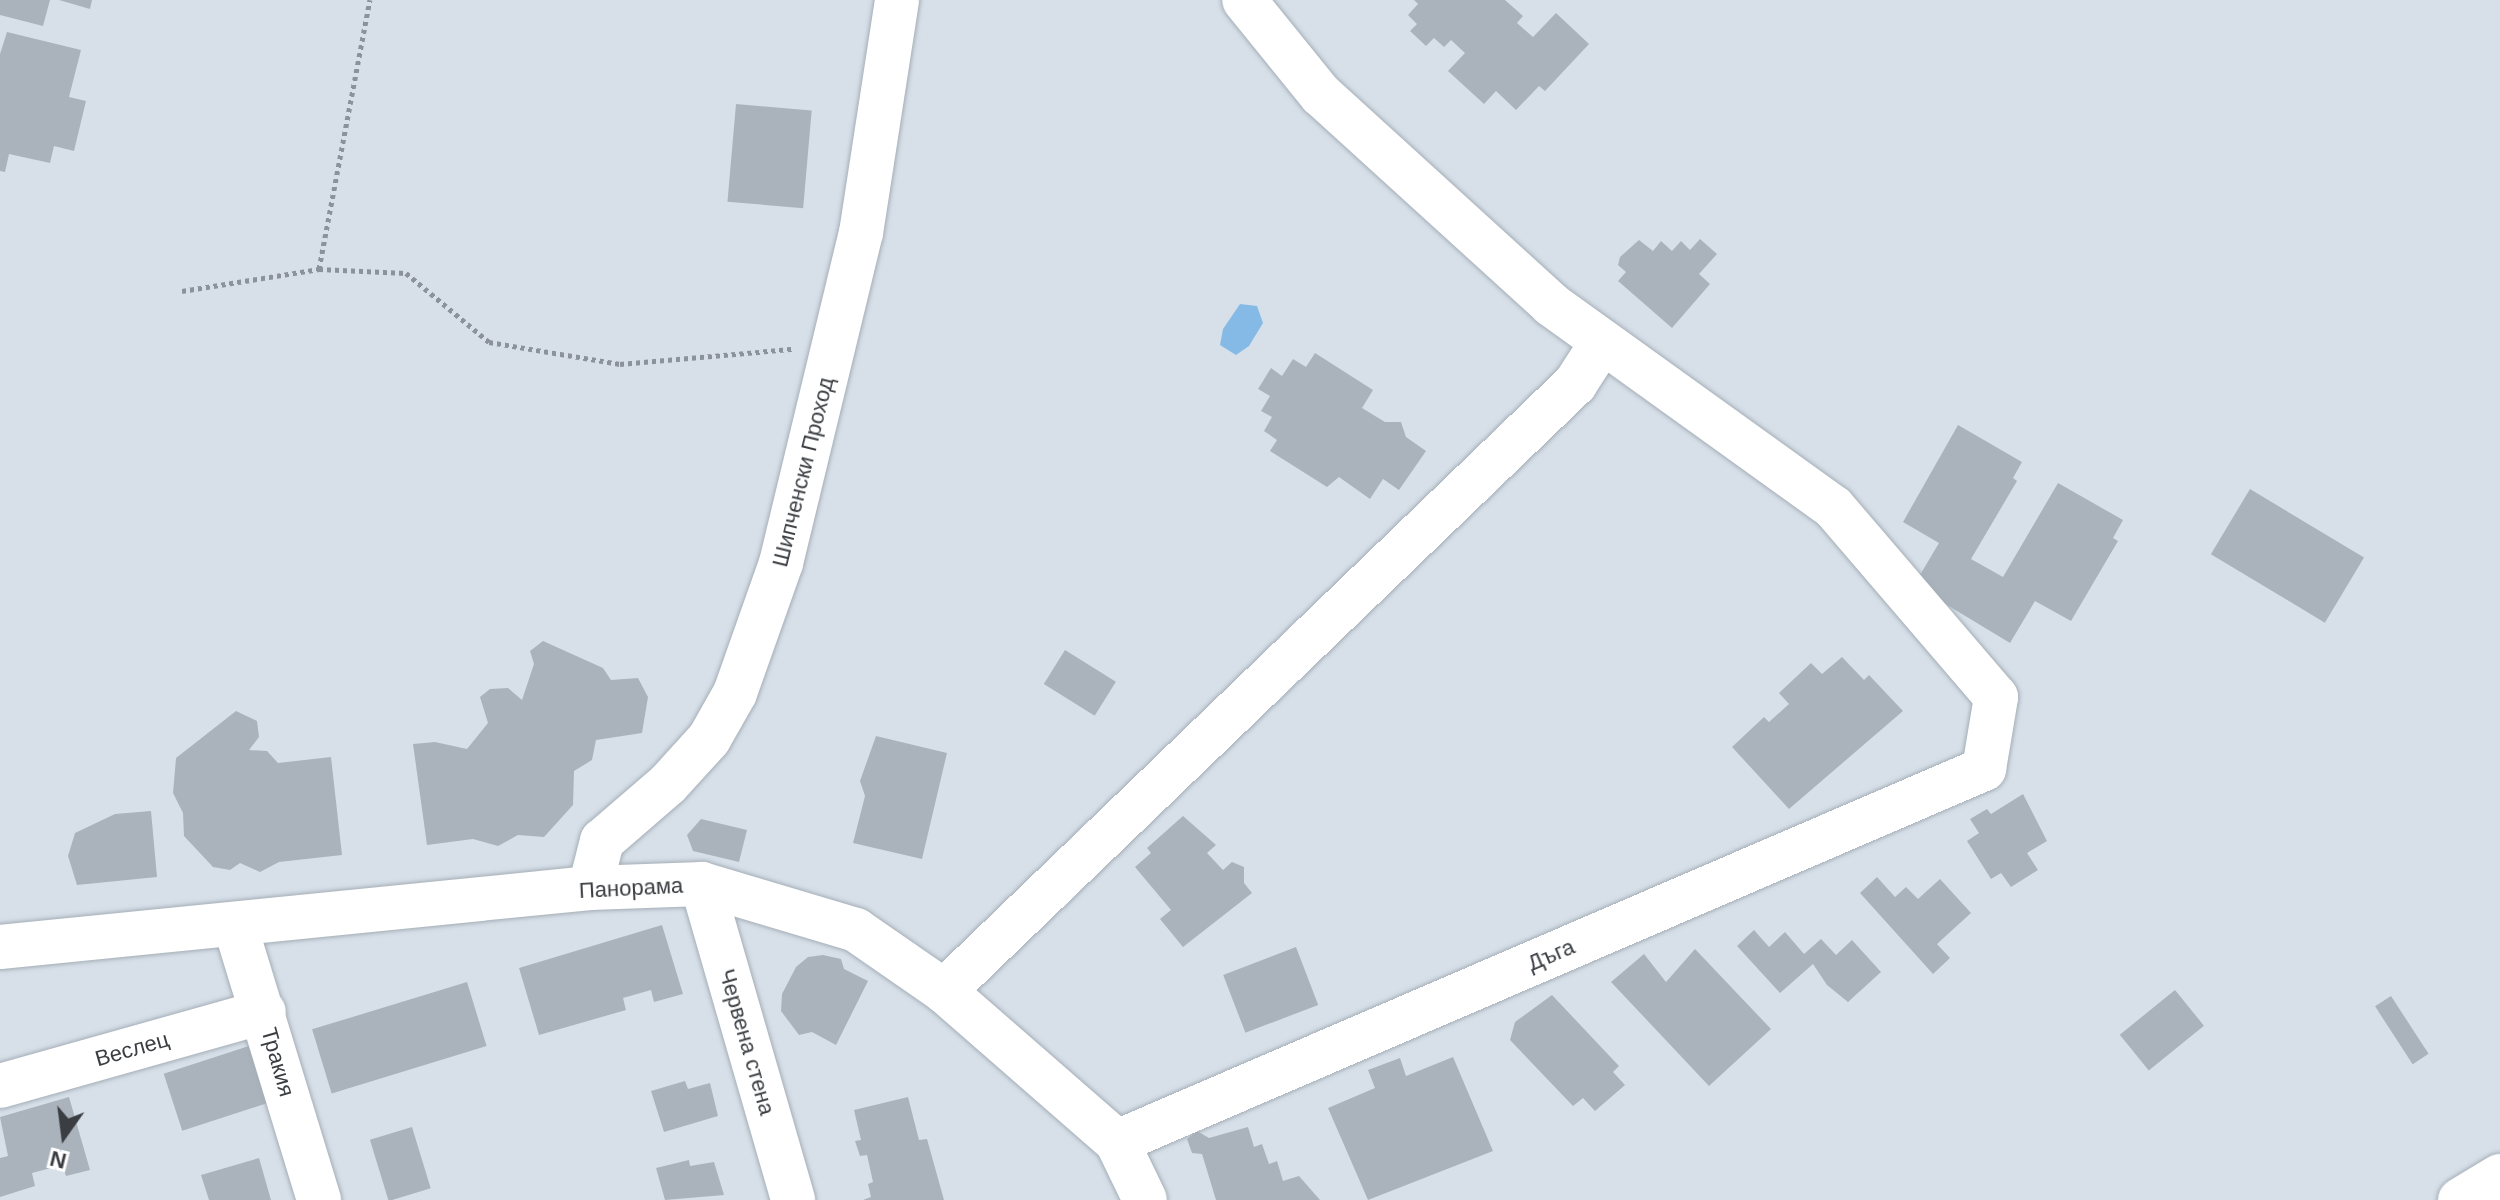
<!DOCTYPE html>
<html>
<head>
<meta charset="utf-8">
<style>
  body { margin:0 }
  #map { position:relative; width:2500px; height:1200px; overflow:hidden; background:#d7e0e9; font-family:Helvetica,sans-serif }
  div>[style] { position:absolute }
  .water>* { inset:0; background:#85bae7 }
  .building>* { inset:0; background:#aab3bc; transform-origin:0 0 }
  .path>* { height:5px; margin-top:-2.5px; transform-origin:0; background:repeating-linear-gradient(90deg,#8c9299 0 4px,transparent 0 8px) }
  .roads { filter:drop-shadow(0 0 2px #a5aeb7) drop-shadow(0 0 2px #a5aeb7) }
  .minor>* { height:44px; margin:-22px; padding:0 22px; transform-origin:22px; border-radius:22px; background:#fff }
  span { translate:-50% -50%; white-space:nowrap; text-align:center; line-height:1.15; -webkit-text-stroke:6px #fff; paint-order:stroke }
  .street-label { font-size:22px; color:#3a3d41 }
  .north { position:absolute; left:24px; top:1096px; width:80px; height:80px; -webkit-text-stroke:6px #fff; paint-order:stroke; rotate:194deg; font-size:22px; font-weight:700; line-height:32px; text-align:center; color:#3a3d41 }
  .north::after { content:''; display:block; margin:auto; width:28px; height:36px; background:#3a3d41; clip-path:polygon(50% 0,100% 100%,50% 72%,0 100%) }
</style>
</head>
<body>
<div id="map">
  <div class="water">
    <div style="clip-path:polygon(1240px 304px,1257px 306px,1263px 323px,1249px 346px,1236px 355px,1220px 345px,1223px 329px)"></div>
  </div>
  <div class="building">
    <div style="clip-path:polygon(0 0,50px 0,43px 26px,0 15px)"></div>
    <div style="clip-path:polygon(59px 0,92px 0,90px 9px)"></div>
    <div style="clip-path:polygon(1414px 0,1505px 0,1523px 16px,1517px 23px,1533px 37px,1556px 13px,1589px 44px,1545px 91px,1539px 86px,1516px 110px,1496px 91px,1484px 104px,1448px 71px,1465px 53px,1451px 40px,1444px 47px,1434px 38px,1426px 46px,1410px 31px,1417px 24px,1408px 15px,1418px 4px)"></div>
    <div style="clip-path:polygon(7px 32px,81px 50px,69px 97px,86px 101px,74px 151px,54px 146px,50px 163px,9px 154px,5px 172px,0 171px,0 54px)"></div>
    <div style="left:736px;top:104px;width:76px;height:98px;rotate:5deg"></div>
    <div style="clip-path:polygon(1700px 239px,1717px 254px,1699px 274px,1710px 284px,1672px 328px,1618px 281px,1626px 272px,1618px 265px,1620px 257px,1639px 240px,1653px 251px,1661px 241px,1672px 251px,1681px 241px,1690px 250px)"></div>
    <div style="clip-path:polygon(1315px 353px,1373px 390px,1362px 408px,1385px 422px,1401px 422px,1406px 437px,1426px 451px,1399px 490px,1383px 479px,1370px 499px,1339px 477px,1327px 487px,1270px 451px,1277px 440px,1264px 431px,1272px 417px,1261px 411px,1270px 396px,1258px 389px,1271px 368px,1282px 376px,1293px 359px,1306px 367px)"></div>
    <div style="clip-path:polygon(1958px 425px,2022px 462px,2013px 478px,2017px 481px,1971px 559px,2003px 577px,2058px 483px,2123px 520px,2113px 538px,2118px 541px,2071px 621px,2035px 601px,2010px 643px,1914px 585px,1939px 543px,1903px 522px)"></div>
    <div style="left:2250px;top:489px;width:133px;height:76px;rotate:31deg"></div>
    <div style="clip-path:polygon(543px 641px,603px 668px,611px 680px,638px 678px,648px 697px,642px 733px,596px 740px,592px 760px,574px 771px,573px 805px,544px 837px,518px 835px,498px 846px,473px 839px,427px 845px,413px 744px,435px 742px,467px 749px,488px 723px,480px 697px,490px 689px,508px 688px,522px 700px,534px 664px,530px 651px)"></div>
    <div style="left:1065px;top:650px;width:60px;height:40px;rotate:32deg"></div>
    <div style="clip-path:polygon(1842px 657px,1864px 680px,1869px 675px,1903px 711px,1789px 809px,1732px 747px,1764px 717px,1769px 722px,1789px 704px,1779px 693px,1811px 663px,1822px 674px)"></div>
    <div style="clip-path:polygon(236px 711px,257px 721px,259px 737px,249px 750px,267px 751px,278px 763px,331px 757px,342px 855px,279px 862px,260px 872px,240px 863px,230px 870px,213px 867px,184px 836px,183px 813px,173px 793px,176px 758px)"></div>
    <div style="clip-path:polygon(876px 736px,947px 753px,922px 859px,853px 843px,865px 796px,860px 781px)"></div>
    <div style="clip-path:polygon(2023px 794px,2047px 841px,2027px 853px,2038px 870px,2011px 887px,2001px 873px,1991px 879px,1967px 841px,1979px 833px,1970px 819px,1987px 809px,1991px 814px)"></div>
    <div style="clip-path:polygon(151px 811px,157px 877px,77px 885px,68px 856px,75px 833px,115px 814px)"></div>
    <div style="clip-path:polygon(1183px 816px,1216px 845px,1207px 853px,1223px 870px,1232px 862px,1244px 867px,1244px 883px,1252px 893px,1183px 947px,1160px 919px,1171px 910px,1135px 867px,1151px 853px,1147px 848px)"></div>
    <div style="clip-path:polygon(701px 819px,747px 830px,739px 862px,693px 851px,687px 835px)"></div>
    <div style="clip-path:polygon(1877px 877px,1895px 897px,1906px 887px,1918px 899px,1940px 879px,1971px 913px,1937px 944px,1950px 958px,1933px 974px,1860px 893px)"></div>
    <div style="clip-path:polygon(662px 925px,683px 994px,654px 1002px,651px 990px,623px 998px,626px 1010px,539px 1035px,519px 968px)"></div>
    <div style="clip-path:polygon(1754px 930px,1769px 947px,1785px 932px,1804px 954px,1821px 939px,1836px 955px,1852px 940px,1881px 972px,1848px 1002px,1827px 985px,1813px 964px,1780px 993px,1737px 946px)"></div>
    <div style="left:1296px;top:947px;width:62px;height:78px;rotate:69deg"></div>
    <div style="clip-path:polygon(1695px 949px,1771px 1029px,1709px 1086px,1611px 982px,1644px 954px,1666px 982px)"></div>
    <div style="clip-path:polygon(823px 955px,841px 959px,844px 969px,868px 981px,836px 1045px,812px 1032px,799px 1035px,781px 1011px,782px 994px,796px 967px,808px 957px)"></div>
    <div style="left:467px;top:982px;width:67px;height:162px;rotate:73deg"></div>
    <div style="left:2175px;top:990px;width:46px;height:71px;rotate:51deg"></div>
    <div style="clip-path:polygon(1552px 995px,1619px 1066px,1613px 1072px,1625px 1085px,1595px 1111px,1583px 1098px,1573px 1106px,1510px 1040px,1515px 1022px)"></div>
    <div style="left:2391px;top:996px;width:69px;height:19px;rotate:57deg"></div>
    <div style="left:255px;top:1044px;width:60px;height:96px;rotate:72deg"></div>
    <div style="clip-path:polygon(1453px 1057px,1493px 1151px,1368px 1200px,1328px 1108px,1375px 1088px,1368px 1070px,1400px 1058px,1406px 1076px)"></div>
    <div style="clip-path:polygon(685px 1081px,688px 1089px,710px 1083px,718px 1116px,664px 1132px,651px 1091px)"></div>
    <div style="clip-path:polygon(69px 1097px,90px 1170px,66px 1176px,62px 1165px,32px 1173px,35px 1186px,0 1197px,0 1158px,8px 1156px,0 1117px)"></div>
    <div style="clip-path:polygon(908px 1097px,919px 1140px,927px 1139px,944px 1200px,863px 1200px,871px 1197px,868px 1184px,873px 1182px,867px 1155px,860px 1156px,855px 1141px,861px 1140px,854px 1110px)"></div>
    <div style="left:412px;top:1127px;width:64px;height:44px;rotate:73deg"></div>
    <div style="clip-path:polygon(1248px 1127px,1254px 1147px,1262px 1144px,1269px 1164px,1277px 1161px,1283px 1181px,1299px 1176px,1320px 1200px,1216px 1200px,1202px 1154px,1192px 1153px,1187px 1139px,1197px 1131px,1209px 1138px)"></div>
    <div style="clip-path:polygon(259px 1158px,271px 1200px,209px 1200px,201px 1175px)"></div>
    <div style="clip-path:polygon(689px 1160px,690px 1166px,714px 1162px,724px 1195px,665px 1200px,656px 1168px)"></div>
  </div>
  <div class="path">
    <div style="left:319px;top:269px;width:274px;rotate:-79.3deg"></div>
    <div style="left:182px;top:291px;width:139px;rotate:-9.1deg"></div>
    <div style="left:319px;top:269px;width:87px;rotate:2.6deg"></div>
    <div style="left:406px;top:273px;width:108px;rotate:39.7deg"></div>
    <div style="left:489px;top:342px;width:133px;rotate:9.5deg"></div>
    <div style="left:620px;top:364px;width:174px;rotate:-5deg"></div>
  </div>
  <div class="roads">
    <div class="minor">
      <div style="left:702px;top:884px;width:329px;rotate:73.9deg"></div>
      <div style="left:590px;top:888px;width:49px;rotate:-75.7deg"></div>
      <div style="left:602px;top:841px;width:87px;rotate:-40.8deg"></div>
      <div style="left:668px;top:784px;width:61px;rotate:-47.7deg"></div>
      <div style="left:709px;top:739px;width:53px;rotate:-60.5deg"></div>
      <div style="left:735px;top:693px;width:138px;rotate:-70.5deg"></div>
      <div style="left:781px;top:563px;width:340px;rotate:-76.4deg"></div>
      <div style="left:861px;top:233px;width:236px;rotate:-81.2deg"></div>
      <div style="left:235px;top:925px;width:288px;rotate:73deg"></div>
      <div style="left:0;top:947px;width:593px;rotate:-5.71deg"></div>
      <div style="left:590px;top:888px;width:112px;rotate:-2deg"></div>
      <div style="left:702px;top:884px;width:161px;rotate:16.6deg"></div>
      <div style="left:856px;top:930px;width:107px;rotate:34.7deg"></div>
      <div style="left:944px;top:991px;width:230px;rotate:41.1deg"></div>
      <div style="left:1117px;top:1142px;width:64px;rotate:64.2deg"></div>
      <div style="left:944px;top:991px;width:876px;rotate:-43.89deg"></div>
      <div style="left:1575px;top:384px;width:48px;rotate:-57deg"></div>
      <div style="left:0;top:1086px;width:274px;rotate:-15.7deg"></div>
      <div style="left:1117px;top:1142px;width:944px;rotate:-23.28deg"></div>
      <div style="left:1984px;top:769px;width:73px;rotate:-80.5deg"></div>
      <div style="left:1996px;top:697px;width:250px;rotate:-130.6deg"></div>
      <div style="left:1833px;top:507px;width:347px;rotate:-144.3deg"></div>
      <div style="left:1551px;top:304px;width:311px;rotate:-137.7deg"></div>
      <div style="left:1321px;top:95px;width:122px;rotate:-129deg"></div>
      <div style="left:2460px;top:1200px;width:47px;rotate:-31deg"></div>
    </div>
  </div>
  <div class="street-label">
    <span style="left:803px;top:472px;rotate:-76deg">Шипченски Проход</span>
    <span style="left:631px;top:888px;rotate:-3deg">Панорама</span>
    <span style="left:1551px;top:955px;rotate:-23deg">Дъга</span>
    <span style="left:747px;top:1042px;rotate:74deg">Червена стена</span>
    <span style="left:132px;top:1049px;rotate:-16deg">Веслец</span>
    <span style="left:278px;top:1062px;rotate:74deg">Тракия</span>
  </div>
  <div class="north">N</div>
</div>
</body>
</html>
